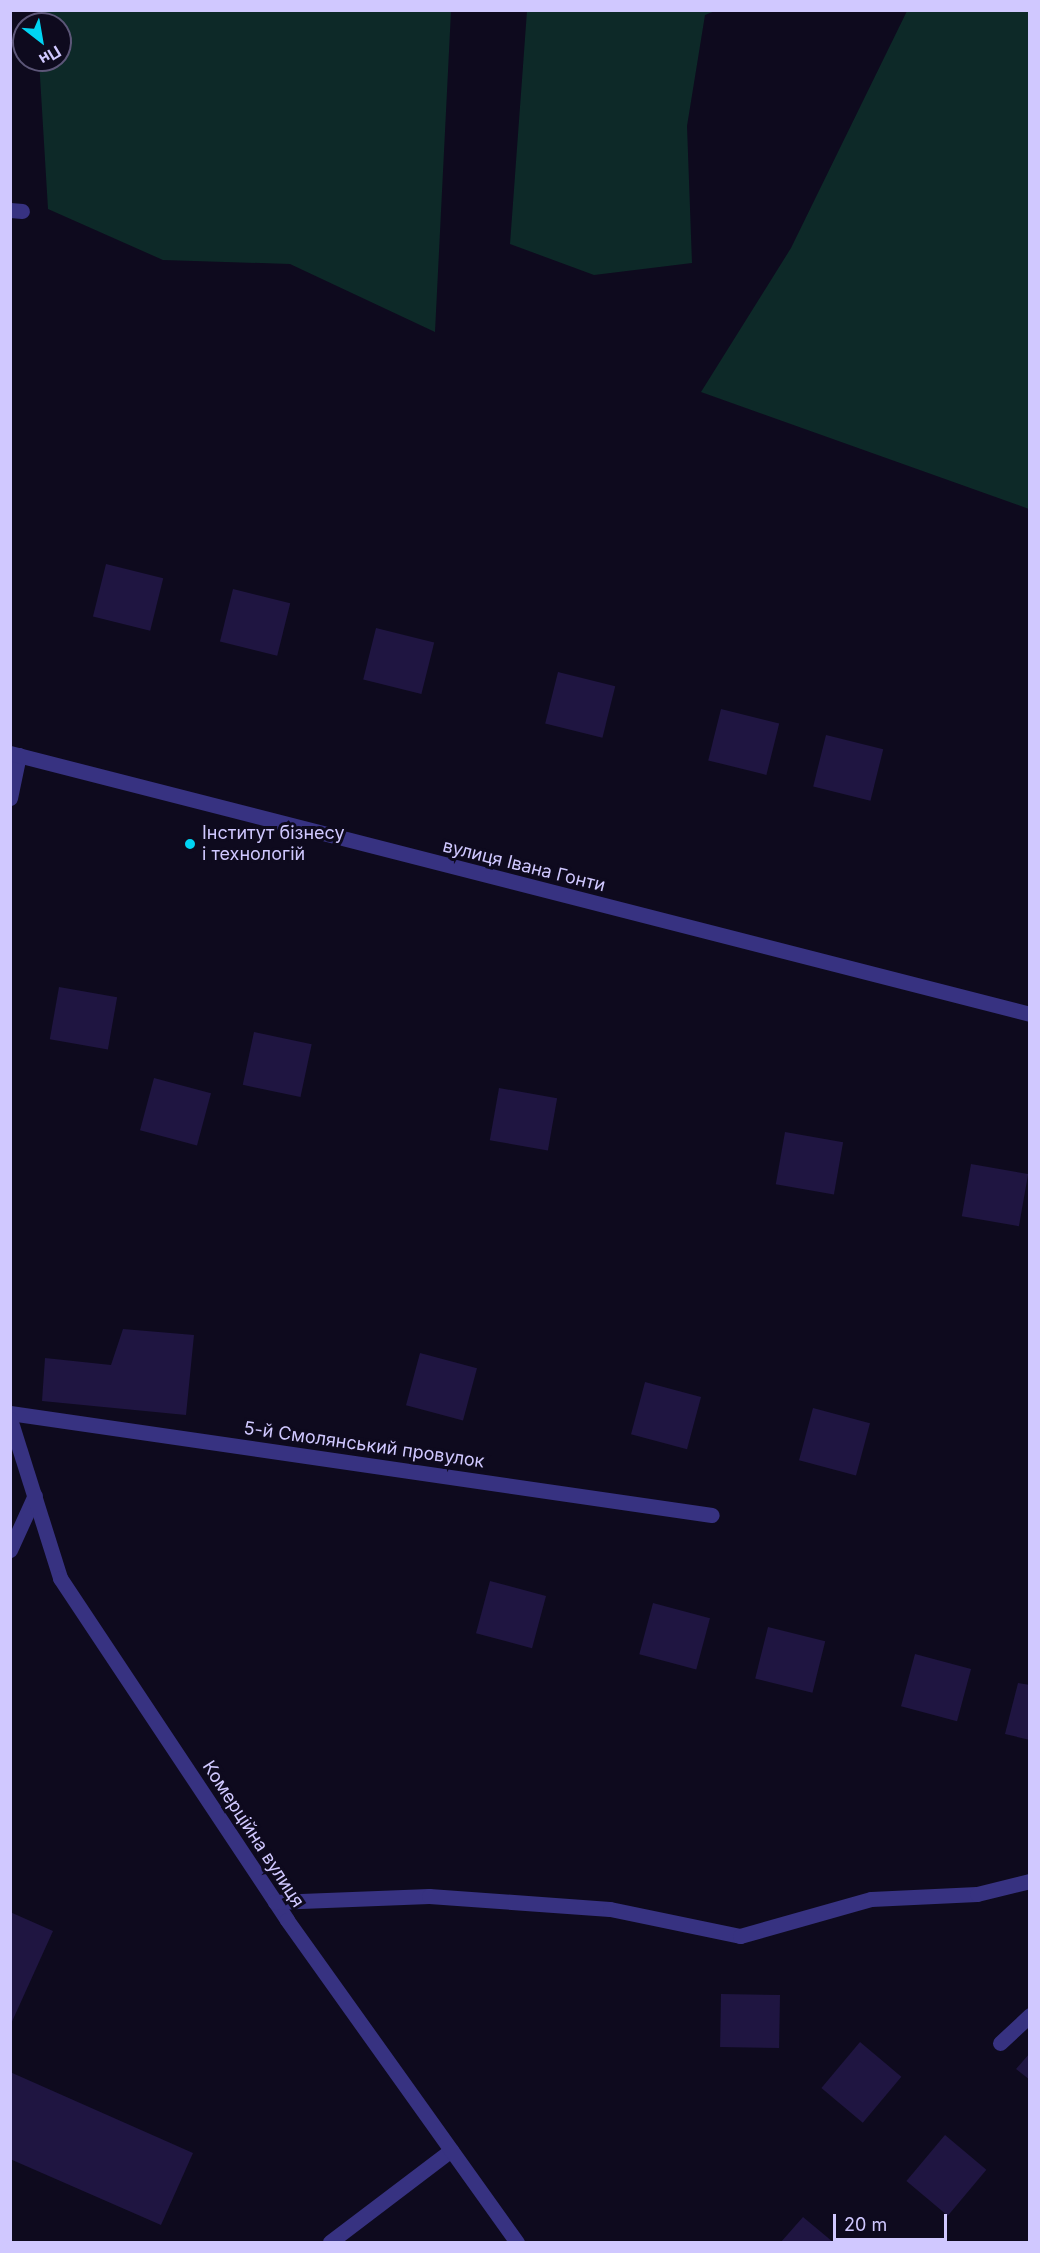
<!DOCTYPE html>
<html>
<head>
<meta charset="utf-8">
<style>
  body { margin:0 }
  #map { position:relative; width:1040px; height:2253px; overflow:hidden; background:#0e0a1e; font-family:Inter,sans-serif }
  div>[style] { position:absolute }
  .green>* { inset:0; background:#0d2928 }
  .building>* { inset:0; background:#1f1541; transform-origin:0 0 }
  .service>* { height:15px; margin:-7.5px; padding:0 7.5px; transform-origin:7.5px; border-radius:7.5px; background:#373281 }
  .minor>* { height:15px; margin:-7.5px; padding:0 7.5px; transform-origin:7.5px; border-radius:7.5px; background:#373281 }
  .tertiary>* { height:15px; margin:-7.5px; padding:0 7.5px; transform-origin:7.5px; border-radius:7.5px; background:#373281 }
  .dots>* { width:16px; height:16px; translate:-50% -50%; box-sizing:border-box; border:3px solid #0e0a1e; border-radius:50% }
  span { translate:-50% -50%; white-space:nowrap; text-align:center; line-height:1.15; -webkit-text-stroke:6px #0e0a1e; paint-order:stroke }
  .poi-label { font-size:18px; color:#d0c8ff }
  .left { translate:0 -50%; text-align:left }
  .street-label { font-size:18px; color:#d0c8ff }
  .frame { position:absolute; inset:0; border:12px solid #d0c8ff; pointer-events:none }
  .north { position:absolute; left:12px; top:12px; width:60px; height:60px; box-sizing:border-box; background:#0e0a1e; border:2px solid #5c5678; border-radius:50%; rotate:149deg; font-size:16px; font-weight:700; line-height:24px; text-align:center; color:#d0c8ff }
  .north::after { content:''; display:block; margin:auto; width:21px; height:27px; background:#00d4f3; clip-path:polygon(50% 0,100% 100%,50% 72%,0 100%) }
  .scale { position:absolute; left:833px; top:2214px; width:114px; height:27px; box-sizing:border-box; border:3px solid #d0c8ff; border-top:0; padding-left:8px; font-size:18px; line-height:21px; white-space:nowrap; color:#d0c8ff; -webkit-text-stroke:4px #0e0a1e; paint-order:stroke }
</style>
</head>
<body>
<div id="map">
  <div class="green">
    <div style="clip-path:polygon(38px 11px,451px 11px,435px 332px,290px 264px,163px 260px,48px 209px,39px 60px,60px 60px,60px 24px,38px 24px)"></div>
    <div style="clip-path:polygon(527px 11px,715px 11px,705px 15px,687px 126px,692px 263px,594px 275px,510px 244px)"></div>
    <div style="clip-path:polygon(907px 11px,1029px 11px,1029px 509px,701px 392px,791px 248px)"></div>
  </div>
  <div class="building">
    <div style="left:106px;top:564px;width:59px;height:54px;rotate:14deg"></div>
    <div style="left:233px;top:589px;width:59px;height:54px;rotate:14deg"></div>
    <div style="left:376px;top:628px;width:60px;height:53px;rotate:14deg"></div>
    <div style="left:558px;top:672px;width:59px;height:53px;rotate:14deg"></div>
    <div style="left:721px;top:709px;width:60px;height:53px;rotate:14deg"></div>
    <div style="left:826px;top:735px;width:59px;height:53px;rotate:14deg"></div>
    <div style="left:59px;top:987px;width:59px;height:53px;rotate:10deg"></div>
    <div style="left:254px;top:1032px;width:59px;height:54px;rotate:12deg"></div>
    <div style="left:154px;top:1078px;width:59px;height:54px;rotate:15deg"></div>
    <div style="left:499px;top:1088px;width:59px;height:53px;rotate:10deg"></div>
    <div style="left:785px;top:1132px;width:59px;height:53px;rotate:10deg"></div>
    <div style="left:971px;top:1164px;width:58px;height:53px;rotate:10deg"></div>
    <div style="clip-path:polygon(123px 1329px,194px 1335px,186px 1415px,42px 1401px,45px 1358px,111px 1365px)"></div>
    <div style="left:420px;top:1353px;width:59px;height:54px;rotate:15deg"></div>
    <div style="left:645px;top:1382px;width:58px;height:54px;rotate:15deg"></div>
    <div style="left:813px;top:1408px;width:59px;height:54px;rotate:15deg"></div>
    <div style="left:490px;top:1581px;width:58px;height:54px;rotate:15deg"></div>
    <div style="left:653px;top:1603px;width:59px;height:53px;rotate:15deg"></div>
    <div style="left:768px;top:1627px;width:59px;height:53px;rotate:14deg"></div>
    <div style="left:915px;top:1654px;width:58px;height:54px;rotate:15deg"></div>
    <div style="clip-path:polygon(1018px 1683px,1030px 1685px,1030px 1740px,1005px 1734px)"></div>
    <div style="clip-path:polygon(10px 1912px,53px 1931px,10px 2026px)"></div>
    <div style="left:721px;top:1994px;width:59px;height:53px;rotate:1deg"></div>
    <div style="left:860px;top:2042px;width:54px;height:60px;rotate:40deg"></div>
    <div style="clip-path:polygon(1030px 2053px,1030px 2080px,1016px 2069px)"></div>
    <div style="clip-path:polygon(10px 2072px,193px 2153px,161px 2225px,10px 2159px)"></div>
    <div style="left:945px;top:2135px;width:54px;height:60px;rotate:40deg"></div>
    <div style="clip-path:polygon(803px 2217px,833px 2242px,781px 2242px)"></div>
  </div>
  <div class="service">
    <div style="left:10px;top:210px;width:12px;rotate:5deg"></div>
    <div style="left:10px;top:1550px;width:60px;rotate:-65.6deg"></div>
    <div style="left:330px;top:2242px;width:152px;rotate:-37.2deg"></div>
  </div>
  <div class="minor">
    <div style="left:10px;top:798px;width:44px;rotate:-78.2deg"></div>
    <div style="left:10px;top:1413px;width:709px;rotate:8.27deg"></div>
    <div style="left:10px;top:1419px;width:167px;rotate:72.5deg"></div>
    <div style="left:60px;top:1578px;width:410px;rotate:56.4deg"></div>
    <div style="left:287px;top:1920px;width:396px;rotate:54.5deg"></div>
    <div style="left:275px;top:1902px;width:154px;rotate:-2.2deg"></div>
    <div style="left:429px;top:1896px;width:181px;rotate:4.1deg"></div>
    <div style="left:610px;top:1909px;width:133px;rotate:11.7deg"></div>
    <div style="left:740px;top:1936px;width:136px;rotate:-15.8deg"></div>
    <div style="left:871px;top:1899px;width:106px;rotate:-2.7deg"></div>
    <div style="left:977px;top:1894px;width:55px;rotate:-13.8deg"></div>
    <div style="left:1000px;top:2043px;width:41px;rotate:-43deg"></div>
  </div>
  <div class="tertiary">
    <div style="left:10px;top:753px;width:1053px;rotate:14.35deg"></div>
  </div>
  <div class="dots">
    <div style="left:190px;top:844px;background:#00d4f3"></div>
  </div>
  <div class="poi-label">
    <span class="left" style="left:202px;top:844px">Інститут бізнесу<br>і технологій</span>
  </div>
  <div class="street-label">
    <span style="left:524px;top:866px;rotate:14deg">вулиця Івана Гонти</span>
    <span style="left:364px;top:1445px;rotate:8deg">5-й Смолянський провулок</span>
    <span style="left:253px;top:1834px;rotate:57deg">Комерційна вулиця</span>
  </div>
  <div class="frame"></div>
  <div class="north">Пн</div>
  <div class="scale">20 m</div>
</div>
</body>
</html>
